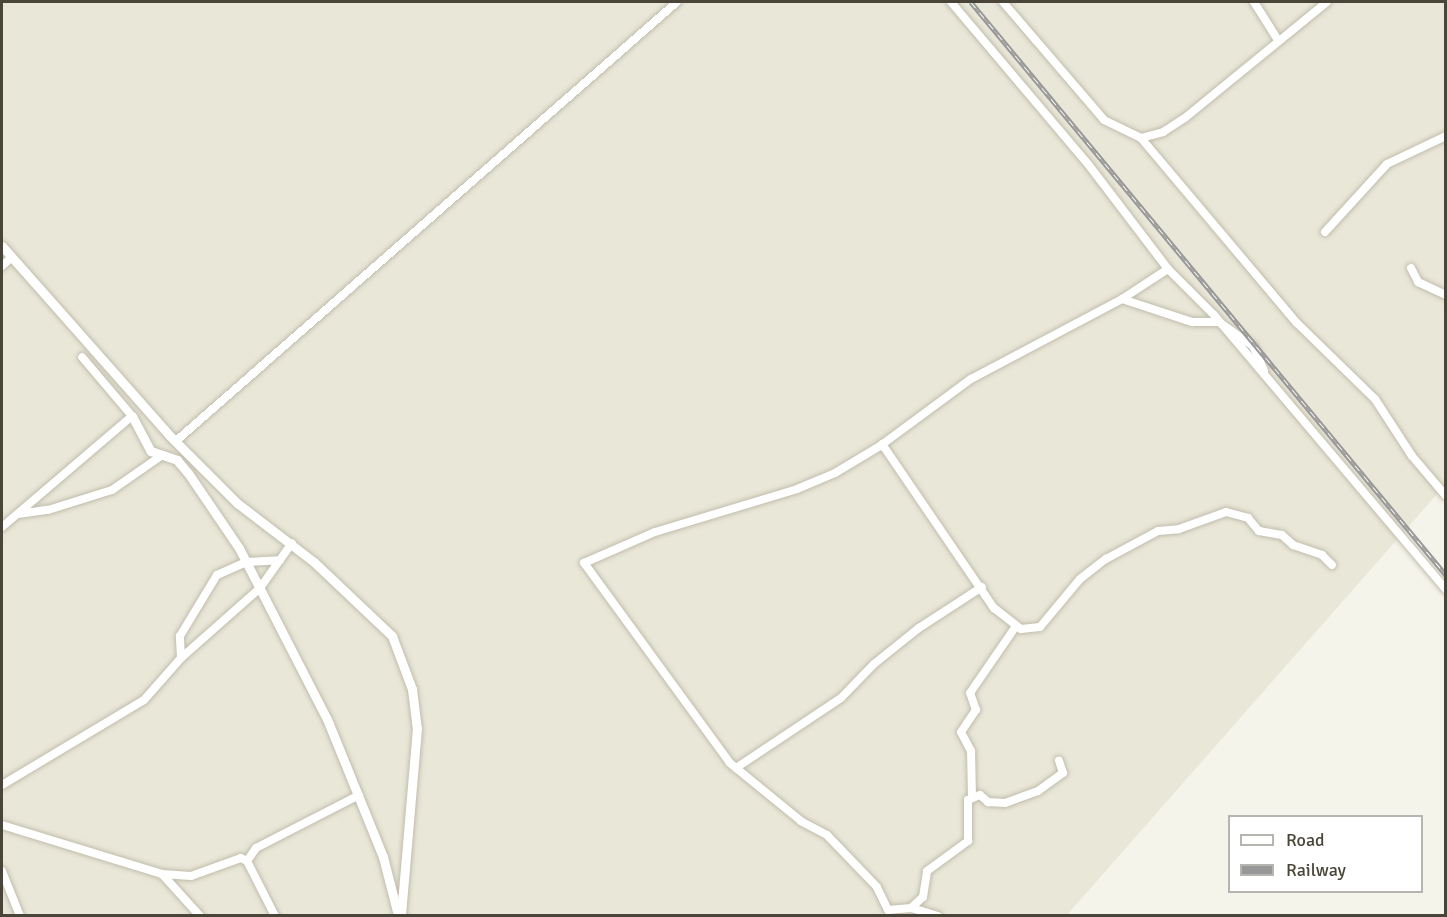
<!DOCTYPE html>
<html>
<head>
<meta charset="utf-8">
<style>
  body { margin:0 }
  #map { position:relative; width:1447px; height:917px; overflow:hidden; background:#f5f4ea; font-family:Signika,sans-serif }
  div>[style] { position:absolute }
  .residential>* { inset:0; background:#e9e7d8 }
  .roads { filter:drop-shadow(0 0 2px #c1bdac) drop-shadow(0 0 2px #c1bdac) }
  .minor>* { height:8px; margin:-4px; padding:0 4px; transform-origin:4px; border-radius:4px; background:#fff }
  .tertiary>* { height:9px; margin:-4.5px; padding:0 4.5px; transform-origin:4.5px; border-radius:4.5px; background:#fff }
  .rail>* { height:4.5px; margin-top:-2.25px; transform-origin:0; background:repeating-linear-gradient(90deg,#fff 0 7px,#989898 0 14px); box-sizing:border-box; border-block:2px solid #989898 }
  span { translate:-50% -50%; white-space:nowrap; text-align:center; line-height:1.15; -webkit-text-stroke:4.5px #fff; paint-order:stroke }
  .frame { position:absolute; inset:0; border:3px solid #494538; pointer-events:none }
  .legend { position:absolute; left:1228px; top:815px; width:195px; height:78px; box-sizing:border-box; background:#fff; border:2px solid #b6b5af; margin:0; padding:8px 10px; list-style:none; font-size:18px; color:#494538 }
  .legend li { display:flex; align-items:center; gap:12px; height:30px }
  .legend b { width:30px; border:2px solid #b6b5af }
</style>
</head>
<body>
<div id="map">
  <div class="residential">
    <div style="clip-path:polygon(2px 2px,1445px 2px,1445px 485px,1067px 915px,2px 916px)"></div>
  </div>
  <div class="roads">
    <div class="minor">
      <div style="left:951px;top:2px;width:212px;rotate:49.8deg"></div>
      <div style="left:1088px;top:164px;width:132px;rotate:52.7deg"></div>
      <div style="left:1168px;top:269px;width:65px;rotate:45deg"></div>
      <div style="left:1214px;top:315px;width:360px;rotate:49.8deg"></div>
      <div style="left:1003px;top:2px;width:155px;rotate:49.4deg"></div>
      <div style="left:1104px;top:120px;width:41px;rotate:25.9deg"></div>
      <div style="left:1141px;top:138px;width:23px;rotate:-15deg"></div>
      <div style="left:1163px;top:132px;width:27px;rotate:-33deg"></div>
      <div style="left:1186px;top:117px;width:182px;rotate:-39.2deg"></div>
      <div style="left:1254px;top:2px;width:45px;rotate:57.7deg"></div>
      <div style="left:1141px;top:138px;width:242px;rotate:49.9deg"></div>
      <div style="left:1297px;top:323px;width:109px;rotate:44.3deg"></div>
      <div style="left:1375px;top:399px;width:68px;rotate:57deg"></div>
      <div style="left:1412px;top:456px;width:52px;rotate:49.6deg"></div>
      <div style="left:1325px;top:232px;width:92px;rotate:-47.6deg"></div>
      <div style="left:1387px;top:164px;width:65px;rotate:-25.4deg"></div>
      <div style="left:2px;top:266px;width:13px;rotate:-42deg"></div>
      <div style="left:1411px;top:268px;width:16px;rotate:63deg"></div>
      <div style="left:1418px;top:282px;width:31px;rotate:25deg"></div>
      <div style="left:1122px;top:299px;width:74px;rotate:18.2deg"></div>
      <div style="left:1192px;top:322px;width:27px"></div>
      <div style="left:1219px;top:322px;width:42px;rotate:35.2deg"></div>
      <div style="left:1253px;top:346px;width:27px;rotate:66deg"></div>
      <div style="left:176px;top:441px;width:666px;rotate:-41.23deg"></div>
      <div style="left:882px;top:444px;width:199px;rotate:55.7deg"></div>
      <div style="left:994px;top:608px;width:34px;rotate:38deg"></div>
      <div style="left:1021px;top:629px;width:19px;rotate:-6deg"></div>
      <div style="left:1040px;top:627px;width:62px;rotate:-50.2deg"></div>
      <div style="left:1080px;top:579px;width:33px;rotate:-38deg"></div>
      <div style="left:1106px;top:559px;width:59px;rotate:-28.3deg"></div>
      <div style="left:1158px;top:531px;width:21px;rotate:-5deg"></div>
      <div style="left:1179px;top:529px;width:50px;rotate:-19.9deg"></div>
      <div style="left:1226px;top:512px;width:23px;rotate:15deg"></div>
      <div style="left:1248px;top:518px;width:17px;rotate:50deg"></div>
      <div style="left:1259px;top:531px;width:23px;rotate:10deg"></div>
      <div style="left:1282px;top:535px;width:15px;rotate:42deg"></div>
      <div style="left:1293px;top:545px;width:31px;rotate:19deg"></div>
      <div style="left:1322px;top:555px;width:14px;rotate:45deg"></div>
      <div style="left:18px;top:514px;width:30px;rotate:-8deg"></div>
      <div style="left:48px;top:510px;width:67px;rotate:-17.4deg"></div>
      <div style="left:112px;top:490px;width:60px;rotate:-34.8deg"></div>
      <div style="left:2px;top:527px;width:171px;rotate:-40.5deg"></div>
      <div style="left:132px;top:416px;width:77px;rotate:-130.3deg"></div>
      <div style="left:181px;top:658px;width:22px;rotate:-93deg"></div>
      <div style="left:180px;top:636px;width:71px;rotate:-58.8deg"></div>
      <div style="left:217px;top:575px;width:32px;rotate:-24deg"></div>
      <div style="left:246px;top:562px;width:34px;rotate:-3deg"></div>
      <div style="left:736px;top:768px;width:126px;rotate:-33.7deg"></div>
      <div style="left:841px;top:698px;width:47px;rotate:-45.9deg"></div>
      <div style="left:874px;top:664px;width:58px;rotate:-38.7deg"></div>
      <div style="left:919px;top:628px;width:75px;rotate:-33.1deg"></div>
      <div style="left:2px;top:785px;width:165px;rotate:-30.9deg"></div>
      <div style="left:144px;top:700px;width:56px;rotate:-48.6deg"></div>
      <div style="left:181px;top:658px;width:106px;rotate:-41.5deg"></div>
      <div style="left:260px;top:588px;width:55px;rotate:-54.6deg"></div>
      <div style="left:972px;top:797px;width:46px;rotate:-91.2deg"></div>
      <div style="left:971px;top:751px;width:21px;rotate:-118deg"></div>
      <div style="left:961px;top:732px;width:27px;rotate:-56deg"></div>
      <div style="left:976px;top:710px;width:18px;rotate:-109deg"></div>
      <div style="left:970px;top:693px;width:81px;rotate:-55.5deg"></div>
      <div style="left:2px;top:825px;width:167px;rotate:17deg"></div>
      <div style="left:162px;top:874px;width:29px;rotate:4deg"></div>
      <div style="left:191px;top:876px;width:53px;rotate:-19.8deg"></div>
      <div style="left:241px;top:858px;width:7px;rotate:27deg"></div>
      <div style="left:247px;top:861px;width:16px;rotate:-55deg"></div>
      <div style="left:256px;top:848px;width:116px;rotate:-27.2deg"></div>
      <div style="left:247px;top:861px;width:62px;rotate:63deg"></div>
      <div style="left:2px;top:871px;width:48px;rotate:68.2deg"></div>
      <div style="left:162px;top:874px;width:57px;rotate:47.9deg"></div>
      <div style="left:911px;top:908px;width:16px;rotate:-43deg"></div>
      <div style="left:923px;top:897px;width:26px;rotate:-81deg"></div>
      <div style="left:927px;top:871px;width:51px;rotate:-36.2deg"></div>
      <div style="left:968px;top:841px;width:41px;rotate:-90deg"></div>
      <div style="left:968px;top:800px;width:13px;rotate:-23deg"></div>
      <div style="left:980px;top:795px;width:11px;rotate:41deg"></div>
      <div style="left:988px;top:802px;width:17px;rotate:3deg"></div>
      <div style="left:1005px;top:803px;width:35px;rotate:-20deg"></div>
      <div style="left:1038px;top:791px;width:31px;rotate:-36deg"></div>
      <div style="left:1063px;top:773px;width:13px;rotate:-108deg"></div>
      <div style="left:938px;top:916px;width:28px;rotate:-163deg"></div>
      <div style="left:911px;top:908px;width:23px;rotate:175deg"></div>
      <div style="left:888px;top:910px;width:25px;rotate:-116deg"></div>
      <div style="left:877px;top:887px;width:72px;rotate:-133.9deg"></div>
      <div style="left:827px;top:835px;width:30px;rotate:-152deg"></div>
      <div style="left:801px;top:821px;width:92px;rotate:-140.8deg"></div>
      <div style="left:730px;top:763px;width:248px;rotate:-126.1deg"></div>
      <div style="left:584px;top:563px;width:77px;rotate:-23.6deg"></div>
      <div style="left:655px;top:532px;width:148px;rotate:-16.8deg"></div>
      <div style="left:797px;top:489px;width:41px;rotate:-22.8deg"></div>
      <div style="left:835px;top:473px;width:52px;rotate:-31deg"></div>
      <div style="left:880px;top:446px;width:113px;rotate:-36.4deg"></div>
      <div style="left:971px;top:379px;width:171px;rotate:-27.9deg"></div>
      <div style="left:1122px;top:299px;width:55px;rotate:-33.1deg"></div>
    </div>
    <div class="tertiary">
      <div style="left:2px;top:246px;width:252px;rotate:48.5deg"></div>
      <div style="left:169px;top:435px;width:96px;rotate:45deg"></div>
      <div style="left:237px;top:503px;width:97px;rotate:37.5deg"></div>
      <div style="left:314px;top:562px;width:108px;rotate:43.5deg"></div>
      <div style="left:392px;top:636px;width:57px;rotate:69.3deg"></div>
      <div style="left:412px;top:689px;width:39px;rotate:83deg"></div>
      <div style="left:417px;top:728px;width:189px;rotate:94.9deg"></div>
      <div style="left:132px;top:416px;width:40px;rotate:62deg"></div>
      <div style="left:151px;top:451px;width:28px;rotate:19deg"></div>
      <div style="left:177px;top:460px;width:17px;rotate:50deg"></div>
      <div style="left:188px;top:473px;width:91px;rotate:55.8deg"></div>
      <div style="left:239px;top:548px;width:192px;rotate:62.8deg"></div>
      <div style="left:327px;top:719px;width:149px;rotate:67.9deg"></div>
      <div style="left:383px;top:857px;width:60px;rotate:75.5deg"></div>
    </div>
  </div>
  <div class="rail">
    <div style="left:971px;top:2px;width:744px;rotate:50.34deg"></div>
  </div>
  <div class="frame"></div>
  <ul class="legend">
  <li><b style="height:8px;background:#fff"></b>Road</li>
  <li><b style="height:8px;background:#989898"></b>Railway</li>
  </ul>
</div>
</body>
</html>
